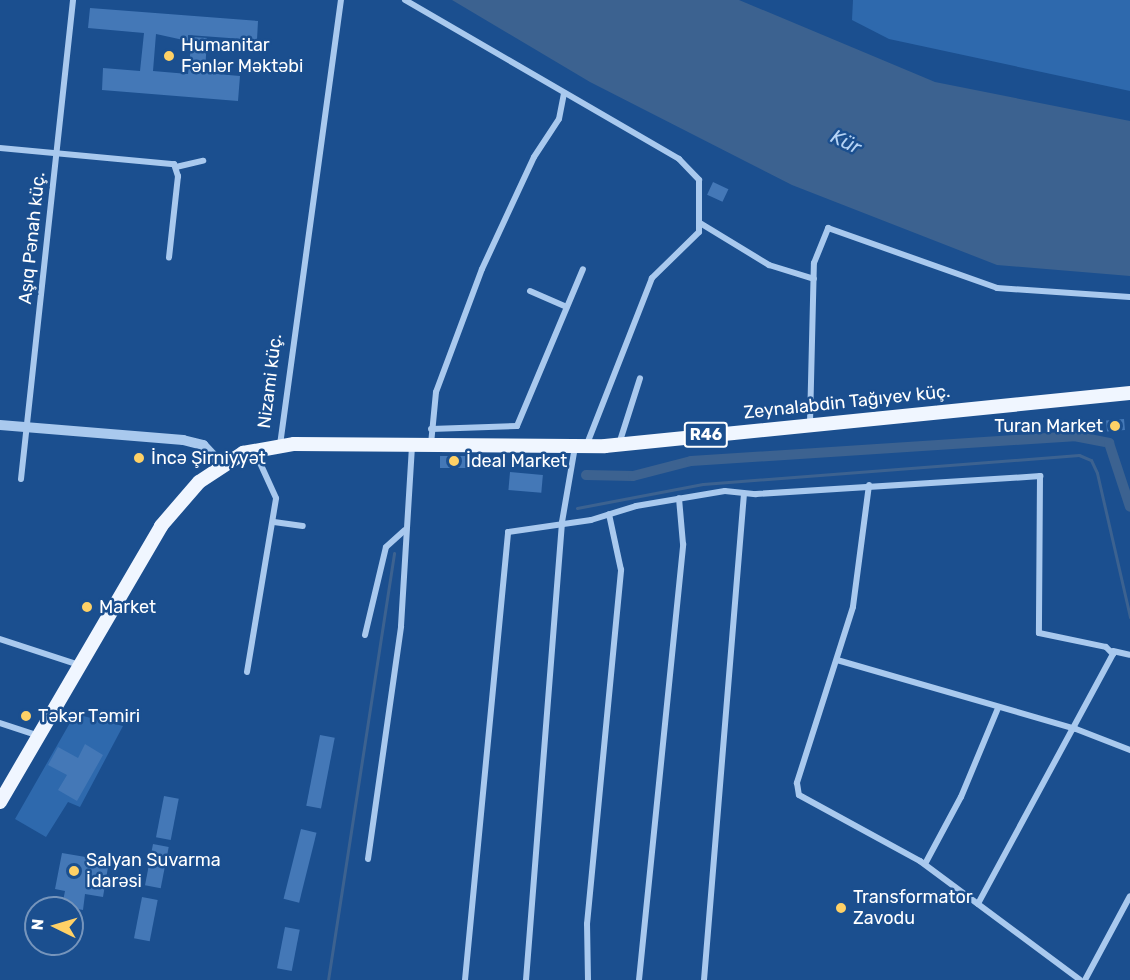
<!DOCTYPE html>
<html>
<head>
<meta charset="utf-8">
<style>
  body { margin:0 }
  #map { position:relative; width:1130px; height:980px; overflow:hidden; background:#1b4f8f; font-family:Rubik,sans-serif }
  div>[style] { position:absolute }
  .green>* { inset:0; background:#2e69ad }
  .water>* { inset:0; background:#3c6290 }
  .stream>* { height:3px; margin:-1.5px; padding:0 1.5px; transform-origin:1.5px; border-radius:1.5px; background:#3c6290 }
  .canal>* { height:10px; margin:-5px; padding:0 5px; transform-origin:5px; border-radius:5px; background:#3c6290 }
  .building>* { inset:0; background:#4478b7; transform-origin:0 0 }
  .minor>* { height:6px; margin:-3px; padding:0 3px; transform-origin:3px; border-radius:3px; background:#a9c9ee }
  .tertiary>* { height:10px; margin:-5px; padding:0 5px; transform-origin:5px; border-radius:5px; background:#a9c9ee }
  .primary>* { height:14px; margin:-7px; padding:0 7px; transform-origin:7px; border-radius:7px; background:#f0f6ff }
  .dots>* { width:16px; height:16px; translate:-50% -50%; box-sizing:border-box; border:3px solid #1b4f8f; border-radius:50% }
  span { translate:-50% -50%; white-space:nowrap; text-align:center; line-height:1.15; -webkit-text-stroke:5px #1b4f8f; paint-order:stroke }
  .shield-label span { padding:2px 4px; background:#1b4f8f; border:2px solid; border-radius:4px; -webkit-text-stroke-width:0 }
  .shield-label { font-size:16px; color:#fff; font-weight:700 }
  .poi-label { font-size:18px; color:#fff }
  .left { translate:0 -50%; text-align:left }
  .right { translate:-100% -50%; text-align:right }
  .street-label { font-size:18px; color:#fff }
  .water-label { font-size:20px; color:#b5d3f5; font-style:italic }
  .north { position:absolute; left:24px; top:896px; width:60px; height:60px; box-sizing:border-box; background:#1b4f8f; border:2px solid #7695bc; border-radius:50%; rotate:275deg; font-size:16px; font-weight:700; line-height:24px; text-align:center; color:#fff }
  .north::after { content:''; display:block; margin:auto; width:21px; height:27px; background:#ffd166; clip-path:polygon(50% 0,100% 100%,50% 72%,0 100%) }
</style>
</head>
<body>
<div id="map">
  <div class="green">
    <div style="clip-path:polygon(853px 0,1130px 0,1130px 91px,889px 39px,852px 20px)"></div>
    <div style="clip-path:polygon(75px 714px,123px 726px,80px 807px,68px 802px,46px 837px,15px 819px)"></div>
  </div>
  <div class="water">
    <div style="clip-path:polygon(452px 0,739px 0,935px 82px,1130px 121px,1130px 276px,997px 265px,792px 185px,590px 82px)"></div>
  </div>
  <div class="stream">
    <div style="left:577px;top:508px;width:128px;rotate:-10.8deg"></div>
    <div style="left:703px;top:484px;width:377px;rotate:-4.4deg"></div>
    <div style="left:1079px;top:455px;width:13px;rotate:23deg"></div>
    <div style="left:1091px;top:460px;width:14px;rotate:65deg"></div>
    <div style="left:1097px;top:473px;width:148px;rotate:77.1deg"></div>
    <div style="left:328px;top:980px;width:432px;rotate:-81.2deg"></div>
  </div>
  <div class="canal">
    <div style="left:586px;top:475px;width:47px;rotate:1.2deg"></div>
    <div style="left:633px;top:476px;width:60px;rotate:-14.5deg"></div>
    <div style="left:691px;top:461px;width:384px;rotate:-3.7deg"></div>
    <div style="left:1074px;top:436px;width:36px;rotate:11deg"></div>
    <div style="left:1109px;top:443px;width:67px;rotate:71.8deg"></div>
  </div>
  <div class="building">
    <div style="clip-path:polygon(90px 8px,258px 21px,257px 40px,188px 35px,188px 41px,156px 34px,153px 71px,188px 74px,192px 37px,207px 38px,205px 73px,240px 76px,238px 101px,102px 90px,103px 68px,140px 71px,144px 33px,88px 28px)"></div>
    <div style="left:713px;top:182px;width:17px;height:14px;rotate:25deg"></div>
    <div style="left:1124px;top:419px;width:11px;height:18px;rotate:85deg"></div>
    <div style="left:440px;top:456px;width:30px;height:12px"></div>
    <div style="left:510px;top:472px;width:33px;height:18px;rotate:5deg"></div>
    <div style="left:320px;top:735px;width:15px;height:72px;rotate:11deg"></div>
    <div style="clip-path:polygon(85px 744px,103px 755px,77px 801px,58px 790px,67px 775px,48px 765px,58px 747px,78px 758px)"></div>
    <div style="left:164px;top:796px;width:15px;height:42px;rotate:11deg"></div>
    <div style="left:301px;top:829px;width:16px;height:72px;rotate:14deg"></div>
    <div style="left:153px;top:844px;width:16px;height:42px;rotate:11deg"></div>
    <div style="clip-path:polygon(62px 853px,109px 861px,103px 897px,85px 894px,83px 910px,62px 906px,65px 891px,55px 889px)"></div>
    <div style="left:142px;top:897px;width:16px;height:42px;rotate:11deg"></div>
    <div style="left:285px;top:927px;width:15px;height:42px;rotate:11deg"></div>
  </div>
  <div class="minor">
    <div style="left:405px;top:0;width:317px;rotate:30.1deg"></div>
    <div style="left:679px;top:159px;width:29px;rotate:46deg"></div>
    <div style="left:699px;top:180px;width:52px;rotate:90deg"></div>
    <div style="left:699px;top:232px;width:66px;rotate:135.6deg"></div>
    <div style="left:652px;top:278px;width:180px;rotate:111.4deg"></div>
    <div style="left:0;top:148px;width:175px;rotate:5.3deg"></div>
    <div style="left:174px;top:164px;width:13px;rotate:72deg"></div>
    <div style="left:178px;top:176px;width:82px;rotate:96.3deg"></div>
    <div style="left:176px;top:167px;width:28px;rotate:-13deg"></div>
    <div style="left:700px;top:223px;width:81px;rotate:31.3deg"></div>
    <div style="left:769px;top:265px;width:47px;rotate:17.3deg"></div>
    <div style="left:530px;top:291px;width:40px;rotate:23.4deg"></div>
    <div style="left:810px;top:423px;width:160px;rotate:-88.6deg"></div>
    <div style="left:814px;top:263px;width:38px;rotate:-68deg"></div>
    <div style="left:828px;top:228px;width:179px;rotate:19.5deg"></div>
    <div style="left:997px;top:288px;width:133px;rotate:3.9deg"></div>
    <div style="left:431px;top:429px;width:86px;rotate:-2deg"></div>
    <div style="left:517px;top:426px;width:170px;rotate:-67.2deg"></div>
    <div style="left:431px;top:444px;width:52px;rotate:-84.5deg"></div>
    <div style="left:436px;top:392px;width:131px;rotate:-69.5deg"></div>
    <div style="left:482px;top:269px;width:123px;rotate:-65.1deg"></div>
    <div style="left:534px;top:157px;width:45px;rotate:-56.7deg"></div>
    <div style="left:559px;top:119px;width:26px;rotate:-79deg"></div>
    <div style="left:619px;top:444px;width:69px;rotate:-72.3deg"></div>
    <div style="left:280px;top:445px;width:449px;rotate:-82.2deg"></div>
    <div style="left:21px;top:479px;width:482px;rotate:-83.8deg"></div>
    <div style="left:869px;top:485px;width:123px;rotate:97.5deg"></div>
    <div style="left:853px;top:607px;width:185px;rotate:107.7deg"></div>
    <div style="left:797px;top:783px;width:12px;rotate:81deg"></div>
    <div style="left:799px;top:795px;width:138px;rotate:28.6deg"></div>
    <div style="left:920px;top:861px;width:199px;rotate:36.6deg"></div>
    <div style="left:274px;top:522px;width:29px;rotate:8deg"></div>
    <div style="left:365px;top:635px;width:90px;rotate:-76.6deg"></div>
    <div style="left:386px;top:547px;width:25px;rotate:-42deg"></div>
    <div style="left:0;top:639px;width:83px;rotate:18.2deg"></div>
    <div style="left:1113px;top:651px;width:17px;rotate:13deg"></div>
    <div style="left:837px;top:660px;width:249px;rotate:16.1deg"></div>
    <div style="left:1076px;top:729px;width:58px;rotate:21.3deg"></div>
    <div style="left:247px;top:672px;width:176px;rotate:-80.5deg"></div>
    <div style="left:276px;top:498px;width:51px;rotate:-114.5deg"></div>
    <div style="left:0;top:723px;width:41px;rotate:18.4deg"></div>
    <div style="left:368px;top:859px;width:235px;rotate:-81.9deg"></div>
    <div style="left:401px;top:626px;width:181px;rotate:-86.5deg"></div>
    <div style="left:925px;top:864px;width:76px;rotate:-61.8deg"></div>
    <div style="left:961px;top:797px;width:96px;rotate:-67.4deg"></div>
    <div style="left:465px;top:980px;width:450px;rotate:-84.5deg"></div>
    <div style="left:508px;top:532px;width:84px;rotate:-8.2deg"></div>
    <div style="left:591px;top:520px;width:47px;rotate:-17.3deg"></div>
    <div style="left:636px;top:506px;width:90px;rotate:-9.6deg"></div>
    <div style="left:725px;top:491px;width:31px;rotate:6deg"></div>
    <div style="left:756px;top:494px;width:285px;rotate:-3.6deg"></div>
    <div style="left:1040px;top:476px;width:157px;rotate:90.4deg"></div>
    <div style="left:1039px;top:633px;width:68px;rotate:11.8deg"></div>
    <div style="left:1106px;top:647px;width:10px;rotate:45deg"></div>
    <div style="left:1113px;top:654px;width:284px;rotate:118.4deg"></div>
    <div style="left:526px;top:980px;width:459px;rotate:-85.5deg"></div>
    <div style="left:562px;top:522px;width:76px;rotate:-80.2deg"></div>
    <div style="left:588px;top:980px;width:56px;rotate:-91deg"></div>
    <div style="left:587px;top:924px;width:356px;rotate:-84.5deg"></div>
    <div style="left:621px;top:570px;width:57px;rotate:-102.1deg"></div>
    <div style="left:639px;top:980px;width:438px;rotate:-84.2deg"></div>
    <div style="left:683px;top:544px;width:46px;rotate:-95deg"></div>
    <div style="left:704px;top:980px;width:488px;rotate:-85.3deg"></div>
    <div style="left:1085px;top:980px;width:95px;rotate:-61.8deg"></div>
  </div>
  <div class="tertiary">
    <div style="left:0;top:425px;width:184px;rotate:4.7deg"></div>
    <div style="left:183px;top:440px;width:21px;rotate:14deg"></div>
    <div style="left:203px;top:445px;width:26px;rotate:47deg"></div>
  </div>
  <div class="primary">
    <div style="left:0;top:802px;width:320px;rotate:-59.7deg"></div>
    <div style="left:161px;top:526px;width:58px;rotate:-49.2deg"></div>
    <div style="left:199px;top:482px;width:53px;rotate:-33.4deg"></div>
    <div style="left:243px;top:453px;width:52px;rotate:-10deg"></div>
    <div style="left:294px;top:444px;width:311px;rotate:0.4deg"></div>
    <div style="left:605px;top:446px;width:528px;rotate:-5.76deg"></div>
  </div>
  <div class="dots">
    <div style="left:169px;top:56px;background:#ffd166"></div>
    <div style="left:1115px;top:426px;background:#ffd166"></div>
    <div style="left:139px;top:458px;background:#ffd166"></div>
    <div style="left:454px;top:461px;background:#ffd166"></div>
    <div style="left:87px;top:607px;background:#ffd166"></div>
    <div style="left:26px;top:716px;background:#ffd166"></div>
    <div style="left:74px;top:871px;background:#ffd166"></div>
    <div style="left:841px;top:908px;background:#ffd166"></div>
  </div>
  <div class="shield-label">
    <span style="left:706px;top:435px">R46</span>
  </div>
  <div class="poi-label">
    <span class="left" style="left:181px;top:56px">Humanitar<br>Fənlər Məktəbi</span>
    <span class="right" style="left:1103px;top:426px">Turan Market</span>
    <span class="left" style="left:151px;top:458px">İncə Şirniyyət</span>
    <span class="left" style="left:466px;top:461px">İdeal Market</span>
    <span class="left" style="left:99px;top:607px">Market</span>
    <span class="left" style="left:38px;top:716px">Təkər Təmiri</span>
    <span class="left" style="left:86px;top:871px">Salyan Suvarma<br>İdarəsi</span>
    <span class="left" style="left:853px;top:908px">Transformator<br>Zavodu</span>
  </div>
  <div class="street-label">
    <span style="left:32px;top:238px;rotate:-84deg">Aşıq Pənah küç.</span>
    <span style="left:270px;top:381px;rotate:-83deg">Nizami küç.</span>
    <span style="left:847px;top:402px;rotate:-6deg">Zeynalabdin Tağıyev küç.</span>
  </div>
  <div class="water-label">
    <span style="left:846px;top:142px;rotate:26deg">Kür</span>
  </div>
  <div class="north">N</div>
</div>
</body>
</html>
